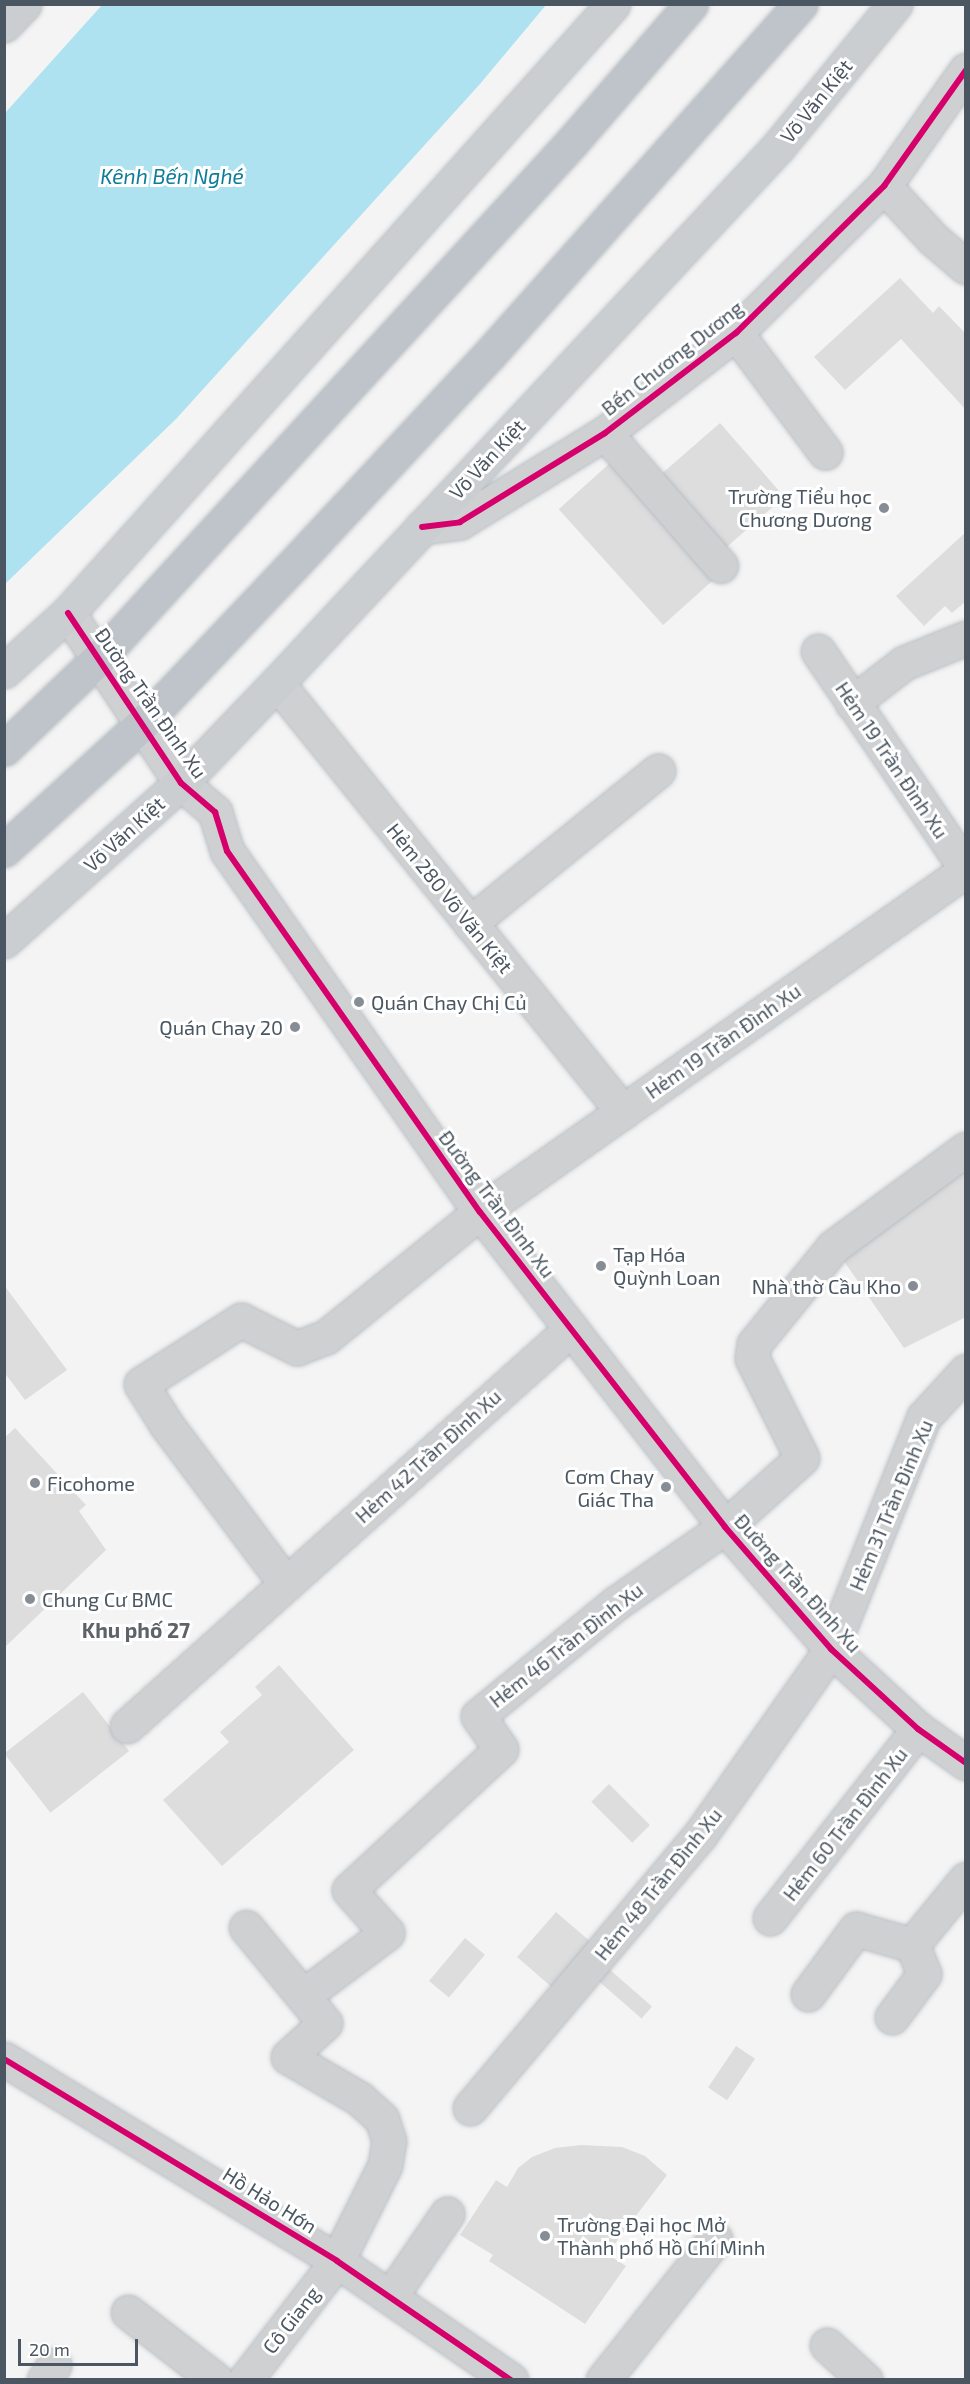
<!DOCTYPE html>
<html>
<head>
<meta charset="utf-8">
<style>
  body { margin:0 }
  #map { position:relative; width:970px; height:2384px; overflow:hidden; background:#f4f4f4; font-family:"Exo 2",sans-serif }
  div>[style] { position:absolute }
  .water>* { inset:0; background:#aee2f0 }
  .building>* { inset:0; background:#ddddde; transform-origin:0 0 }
  .roads { filter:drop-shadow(0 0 2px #b9bec3) drop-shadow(0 0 2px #b9bec3) }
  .minor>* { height:33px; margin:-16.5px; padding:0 16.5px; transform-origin:16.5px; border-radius:16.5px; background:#ced0d2 }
  .major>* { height:33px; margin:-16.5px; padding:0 16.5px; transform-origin:16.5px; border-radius:16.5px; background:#caced1 }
  .highway>* { height:33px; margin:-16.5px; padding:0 16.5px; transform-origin:16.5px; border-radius:16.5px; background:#bec4c9 }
  .cycleway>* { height:6px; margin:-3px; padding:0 3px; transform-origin:3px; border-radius:3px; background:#d6006c }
  .dots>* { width:16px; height:16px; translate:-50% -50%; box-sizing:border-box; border:3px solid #fff; border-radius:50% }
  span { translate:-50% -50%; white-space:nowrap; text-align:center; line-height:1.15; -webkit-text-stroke:6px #fff; paint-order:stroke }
  .street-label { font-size:20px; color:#4a5661 }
  .poi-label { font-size:20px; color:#4a5661 }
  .right { translate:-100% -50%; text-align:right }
  .left { translate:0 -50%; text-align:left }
  .water-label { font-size:21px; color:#0c7c9b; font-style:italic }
  .neighbourhood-label { font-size:21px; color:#5f6368; font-weight:700 }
  .frame { position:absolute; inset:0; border:6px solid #4a5661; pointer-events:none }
  .scale { position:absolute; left:18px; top:2339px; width:120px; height:27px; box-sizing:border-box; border:3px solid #4a5661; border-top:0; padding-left:8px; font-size:18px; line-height:21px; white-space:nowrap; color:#4a5661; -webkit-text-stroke:4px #fff; paint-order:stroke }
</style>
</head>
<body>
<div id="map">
  <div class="water">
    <div style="clip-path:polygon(102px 5px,546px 5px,480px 84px,176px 419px,5px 584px,5px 113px)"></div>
  </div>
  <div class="building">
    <div style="clip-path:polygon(900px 278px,933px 313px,939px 306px,966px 334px,966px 410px,901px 339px,845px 390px,814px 357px)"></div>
    <div style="left:720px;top:423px;width:98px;height:91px;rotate:49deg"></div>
    <div style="left:610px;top:463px;width:156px;height:69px;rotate:48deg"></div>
    <div style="clip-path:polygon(966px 532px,966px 601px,952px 613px,945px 606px,924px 626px,896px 596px)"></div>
    <div style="clip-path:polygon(966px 1167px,966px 1317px,904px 1348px,839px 1254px)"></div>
    <div style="clip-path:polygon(4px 1285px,67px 1370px,25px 1400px,4px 1372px)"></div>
    <div style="clip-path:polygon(15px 1428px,86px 1505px,79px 1511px,106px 1550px,4px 1648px,4px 1438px)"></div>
    <div style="clip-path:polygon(279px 1665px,354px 1750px,222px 1866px,163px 1800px,229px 1742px,220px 1732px,262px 1695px,255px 1687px)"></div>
    <div style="left:83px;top:1692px;width:75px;height:100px;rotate:52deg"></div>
    <div style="left:609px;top:1784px;width:58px;height:25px;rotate:45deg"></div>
    <div style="clip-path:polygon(556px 1912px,599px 1949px,554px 1989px,517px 1957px)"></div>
    <div style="left:465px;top:1938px;width:26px;height:56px;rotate:40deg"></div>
    <div style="left:609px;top:1969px;width:57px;height:16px;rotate:41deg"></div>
    <div style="left:736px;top:2046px;width:23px;height:50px;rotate:34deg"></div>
    <div style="clip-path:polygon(581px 2145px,622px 2147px,645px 2156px,667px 2175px,607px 2254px,626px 2266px,585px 2324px,489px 2261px,493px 2255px,460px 2235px,496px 2180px,507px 2187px,518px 2168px,532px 2157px,555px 2148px)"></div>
  </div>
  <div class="roads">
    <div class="minor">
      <div style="left:884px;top:186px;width:72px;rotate:47.2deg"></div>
      <div style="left:933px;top:239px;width:43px;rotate:40.3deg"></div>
      <div style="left:736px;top:333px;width:149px;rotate:53.2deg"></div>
      <div style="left:605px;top:433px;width:176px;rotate:48.9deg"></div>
      <div style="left:422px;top:527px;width:38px;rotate:-7deg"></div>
      <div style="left:460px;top:522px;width:170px;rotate:-31.5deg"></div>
      <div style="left:605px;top:433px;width:165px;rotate:-37.4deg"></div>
      <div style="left:736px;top:333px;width:209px;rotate:-44.8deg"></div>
      <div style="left:884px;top:186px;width:142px;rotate:-54.7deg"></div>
      <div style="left:68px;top:613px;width:204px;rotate:56.4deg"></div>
      <div style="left:181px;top:783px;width:45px;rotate:40.5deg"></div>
      <div style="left:215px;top:812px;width:41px;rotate:72.9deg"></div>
      <div style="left:227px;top:851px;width:441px;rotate:55deg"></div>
      <div style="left:480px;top:1212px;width:399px;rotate:52.1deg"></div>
      <div style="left:725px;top:1527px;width:162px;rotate:49deg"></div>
      <div style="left:831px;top:1649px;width:118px;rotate:42.6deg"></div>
      <div style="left:918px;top:1729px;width:59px;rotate:35.3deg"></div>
      <div style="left:818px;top:651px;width:263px;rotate:55.8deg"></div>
      <div style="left:277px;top:683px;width:551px;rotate:51.11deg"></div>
      <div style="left:852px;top:703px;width:66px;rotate:-37.6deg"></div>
      <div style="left:904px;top:663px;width:67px;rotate:-22deg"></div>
      <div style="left:470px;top:923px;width:242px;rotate:-39deg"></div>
      <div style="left:286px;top:1584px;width:200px;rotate:-126.9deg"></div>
      <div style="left:166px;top:1424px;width:47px;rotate:-122deg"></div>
      <div style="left:141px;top:1384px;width:119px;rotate:-32.6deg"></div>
      <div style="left:241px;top:1320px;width:63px;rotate:26.6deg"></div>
      <div style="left:297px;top:1348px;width:31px;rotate:-21deg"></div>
      <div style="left:326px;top:1337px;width:198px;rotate:-39.1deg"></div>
      <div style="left:480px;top:1212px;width:594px;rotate:-35.13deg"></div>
      <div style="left:127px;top:1726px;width:596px;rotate:-41.8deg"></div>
      <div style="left:770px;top:1918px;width:240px;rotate:-51.9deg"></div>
      <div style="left:912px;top:1945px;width:85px;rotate:-50.7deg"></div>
      <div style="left:808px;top:1994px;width:81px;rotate:-53.6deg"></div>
      <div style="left:856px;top:1929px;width:58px;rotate:15.9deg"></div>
      <div style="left:304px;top:1995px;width:104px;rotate:-36.8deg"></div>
      <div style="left:387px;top:1933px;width:57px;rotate:-131.5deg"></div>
      <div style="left:349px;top:1890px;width:207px;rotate:-42.8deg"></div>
      <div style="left:501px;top:1749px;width:40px;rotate:-124.9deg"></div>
      <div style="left:478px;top:1716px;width:178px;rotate:-39.3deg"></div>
      <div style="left:616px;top:1603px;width:133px;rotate:-34.9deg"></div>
      <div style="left:725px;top:1527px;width:103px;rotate:-41.9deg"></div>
      <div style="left:802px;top:1458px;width:112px;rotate:-116.6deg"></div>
      <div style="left:752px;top:1358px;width:14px;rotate:-82deg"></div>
      <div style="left:754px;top:1344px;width:125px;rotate:-50.8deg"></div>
      <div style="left:833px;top:1247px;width:165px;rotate:-36.4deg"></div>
      <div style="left:892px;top:2017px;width:54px;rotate:-53.3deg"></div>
      <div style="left:924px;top:1974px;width:31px;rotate:-112deg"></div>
      <div style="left:4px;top:2059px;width:389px;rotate:31.2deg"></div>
      <div style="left:337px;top:2261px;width:211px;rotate:34.4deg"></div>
      <div style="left:470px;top:2108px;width:357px;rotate:-49.9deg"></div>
      <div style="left:700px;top:1835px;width:228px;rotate:-54.8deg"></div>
      <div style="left:831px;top:1649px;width:250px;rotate:-68.2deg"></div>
      <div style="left:924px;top:1417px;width:62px;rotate:-47.6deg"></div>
      <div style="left:390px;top:2297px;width:101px;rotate:-55.5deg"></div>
      <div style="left:128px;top:2312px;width:111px;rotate:37.7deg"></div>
      <div style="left:827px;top:2345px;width:52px;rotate:42.6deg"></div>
      <div style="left:44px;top:2380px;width:18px;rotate:-56deg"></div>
      <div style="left:245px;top:2380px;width:150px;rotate:-52.3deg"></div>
      <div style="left:337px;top:2261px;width:107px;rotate:-63.4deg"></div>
      <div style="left:385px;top:2165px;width:24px;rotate:-81deg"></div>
      <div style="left:389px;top:2141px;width:23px;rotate:-108deg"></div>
      <div style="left:382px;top:2119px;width:30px;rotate:-138deg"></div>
      <div style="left:360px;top:2099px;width:83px;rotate:-149.7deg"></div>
      <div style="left:288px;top:2057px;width:50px;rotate:-42.6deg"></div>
      <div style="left:325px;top:2023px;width:124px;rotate:-129.5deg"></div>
      <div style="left:603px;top:2380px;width:180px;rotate:-51.5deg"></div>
    </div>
    <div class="major">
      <div style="left:4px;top:25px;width:29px;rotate:-46deg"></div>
      <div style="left:4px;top:671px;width:86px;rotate:-42.2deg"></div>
      <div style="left:68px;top:613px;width:817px;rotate:-48.17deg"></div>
      <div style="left:4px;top:941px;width:237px;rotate:-41.8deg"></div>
      <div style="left:181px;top:783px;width:139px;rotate:-46.2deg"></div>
      <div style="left:277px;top:683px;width:734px;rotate:-46.93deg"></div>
      <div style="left:778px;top:147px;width:185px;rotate:-50.7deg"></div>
    </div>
    <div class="highway">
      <div style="left:4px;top:749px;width:132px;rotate:-43.8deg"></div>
      <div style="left:99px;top:658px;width:700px;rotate:-47.49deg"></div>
      <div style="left:572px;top:142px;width:182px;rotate:-49.2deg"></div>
      <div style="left:4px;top:850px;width:188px;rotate:-42.4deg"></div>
      <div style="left:143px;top:723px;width:218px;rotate:-46.5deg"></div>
      <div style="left:293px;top:565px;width:286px;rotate:-47deg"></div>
      <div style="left:488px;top:356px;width:471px;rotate:-48.4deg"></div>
    </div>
  </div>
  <div class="cycleway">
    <div style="left:422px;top:527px;width:38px;rotate:-7deg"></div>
    <div style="left:460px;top:522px;width:170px;rotate:-31.5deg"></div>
    <div style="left:605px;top:433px;width:165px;rotate:-37.4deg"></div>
    <div style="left:736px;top:333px;width:209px;rotate:-44.8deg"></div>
    <div style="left:884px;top:186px;width:142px;rotate:-54.7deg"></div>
    <div style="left:68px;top:613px;width:204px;rotate:56.4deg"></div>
    <div style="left:181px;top:783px;width:45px;rotate:40.5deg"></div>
    <div style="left:215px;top:812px;width:41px;rotate:72.9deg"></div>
    <div style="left:227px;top:851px;width:441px;rotate:55deg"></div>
    <div style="left:480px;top:1212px;width:399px;rotate:52.1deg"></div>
    <div style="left:725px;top:1527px;width:162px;rotate:49deg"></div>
    <div style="left:831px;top:1649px;width:118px;rotate:42.6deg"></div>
    <div style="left:918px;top:1729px;width:59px;rotate:35.3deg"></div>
    <div style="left:4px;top:2059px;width:389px;rotate:31.2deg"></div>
    <div style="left:337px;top:2261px;width:211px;rotate:34.4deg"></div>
  </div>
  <div class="dots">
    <div style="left:884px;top:508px;background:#868d94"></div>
    <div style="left:359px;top:1002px;background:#868d94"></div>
    <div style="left:295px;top:1027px;background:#868d94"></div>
    <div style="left:601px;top:1266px;background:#868d94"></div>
    <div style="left:913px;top:1286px;background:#868d94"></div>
    <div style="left:35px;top:1483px;background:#868d94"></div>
    <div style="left:666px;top:1487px;background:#868d94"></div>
    <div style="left:30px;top:1599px;background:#868d94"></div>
    <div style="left:545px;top:2236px;background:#868d94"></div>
  </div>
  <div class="street-label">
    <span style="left:816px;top:101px;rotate:-51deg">Võ Văn Kiệt</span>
    <span style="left:672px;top:358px;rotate:-38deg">Bến Chương Dương</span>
    <span style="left:487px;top:459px;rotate:-47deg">Võ Văn Kiệt</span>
    <span style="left:151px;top:703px;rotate:55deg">Đường Trần Ðình Xu</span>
    <span style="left:892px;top:760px;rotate:56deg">Hẻm 19 Trần Đình Xu</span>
    <span style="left:124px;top:834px;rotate:-42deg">Võ Văn Kiệt</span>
    <span style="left:450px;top:898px;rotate:51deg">Hẻm 280 Võ Văn Kiệt</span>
    <span style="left:723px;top:1041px;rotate:-35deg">Hẻm 19 Trần Ðình Xu</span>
    <span style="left:497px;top:1204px;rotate:53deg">Đường Trần Ðình Xu</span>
    <span style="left:428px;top:1456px;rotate:-42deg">Hẻm 42 Trần Ðình Xu</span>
    <span style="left:891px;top:1505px;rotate:-67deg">Hẻm 31 Trần Đinh Xu</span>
    <span style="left:798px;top:1583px;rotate:48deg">Đường Trần Ðình Xu</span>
    <span style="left:566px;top:1645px;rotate:-38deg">Hẻm 46 Trần Ðình Xu</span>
    <span style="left:845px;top:1824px;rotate:-52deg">Hẻm 60 Trần Ðình Xu</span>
    <span style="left:658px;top:1884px;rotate:-51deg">Hẻm 48 Trần Ðình Xu</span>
    <span style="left:270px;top:2200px;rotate:32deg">Hồ Hảo Hớn</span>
    <span style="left:291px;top:2320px;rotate:-52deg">Cô Giang</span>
  </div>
  <div class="poi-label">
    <span class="right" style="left:872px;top:508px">Trường Tiểu học<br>Chương Dương</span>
    <span class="left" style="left:371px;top:1002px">Quán Chay Chị Củ</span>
    <span class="right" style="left:283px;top:1027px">Quán Chay 20</span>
    <span class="left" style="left:613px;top:1266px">Tạp Hóa<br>Quỳnh Loan</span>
    <span class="right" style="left:901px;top:1286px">Nhà thờ Cầu Kho</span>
    <span class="right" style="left:654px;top:1488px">Cơm Chay<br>Giác Tha</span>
    <span class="left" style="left:47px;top:1483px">Ficohome</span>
    <span class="left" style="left:42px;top:1599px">Chung Cư BMC</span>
    <span class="left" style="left:557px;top:2236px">Trường Đại học Mở<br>Thành phố Hồ Chí Minh</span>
  </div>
  <div class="water-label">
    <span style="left:172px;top:176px">Kênh Bến Nghé</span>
  </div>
  <div class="neighbourhood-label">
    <span style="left:136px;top:1630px">Khu phố 27</span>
  </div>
  <div class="frame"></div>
  <div class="scale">20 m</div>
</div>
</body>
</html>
